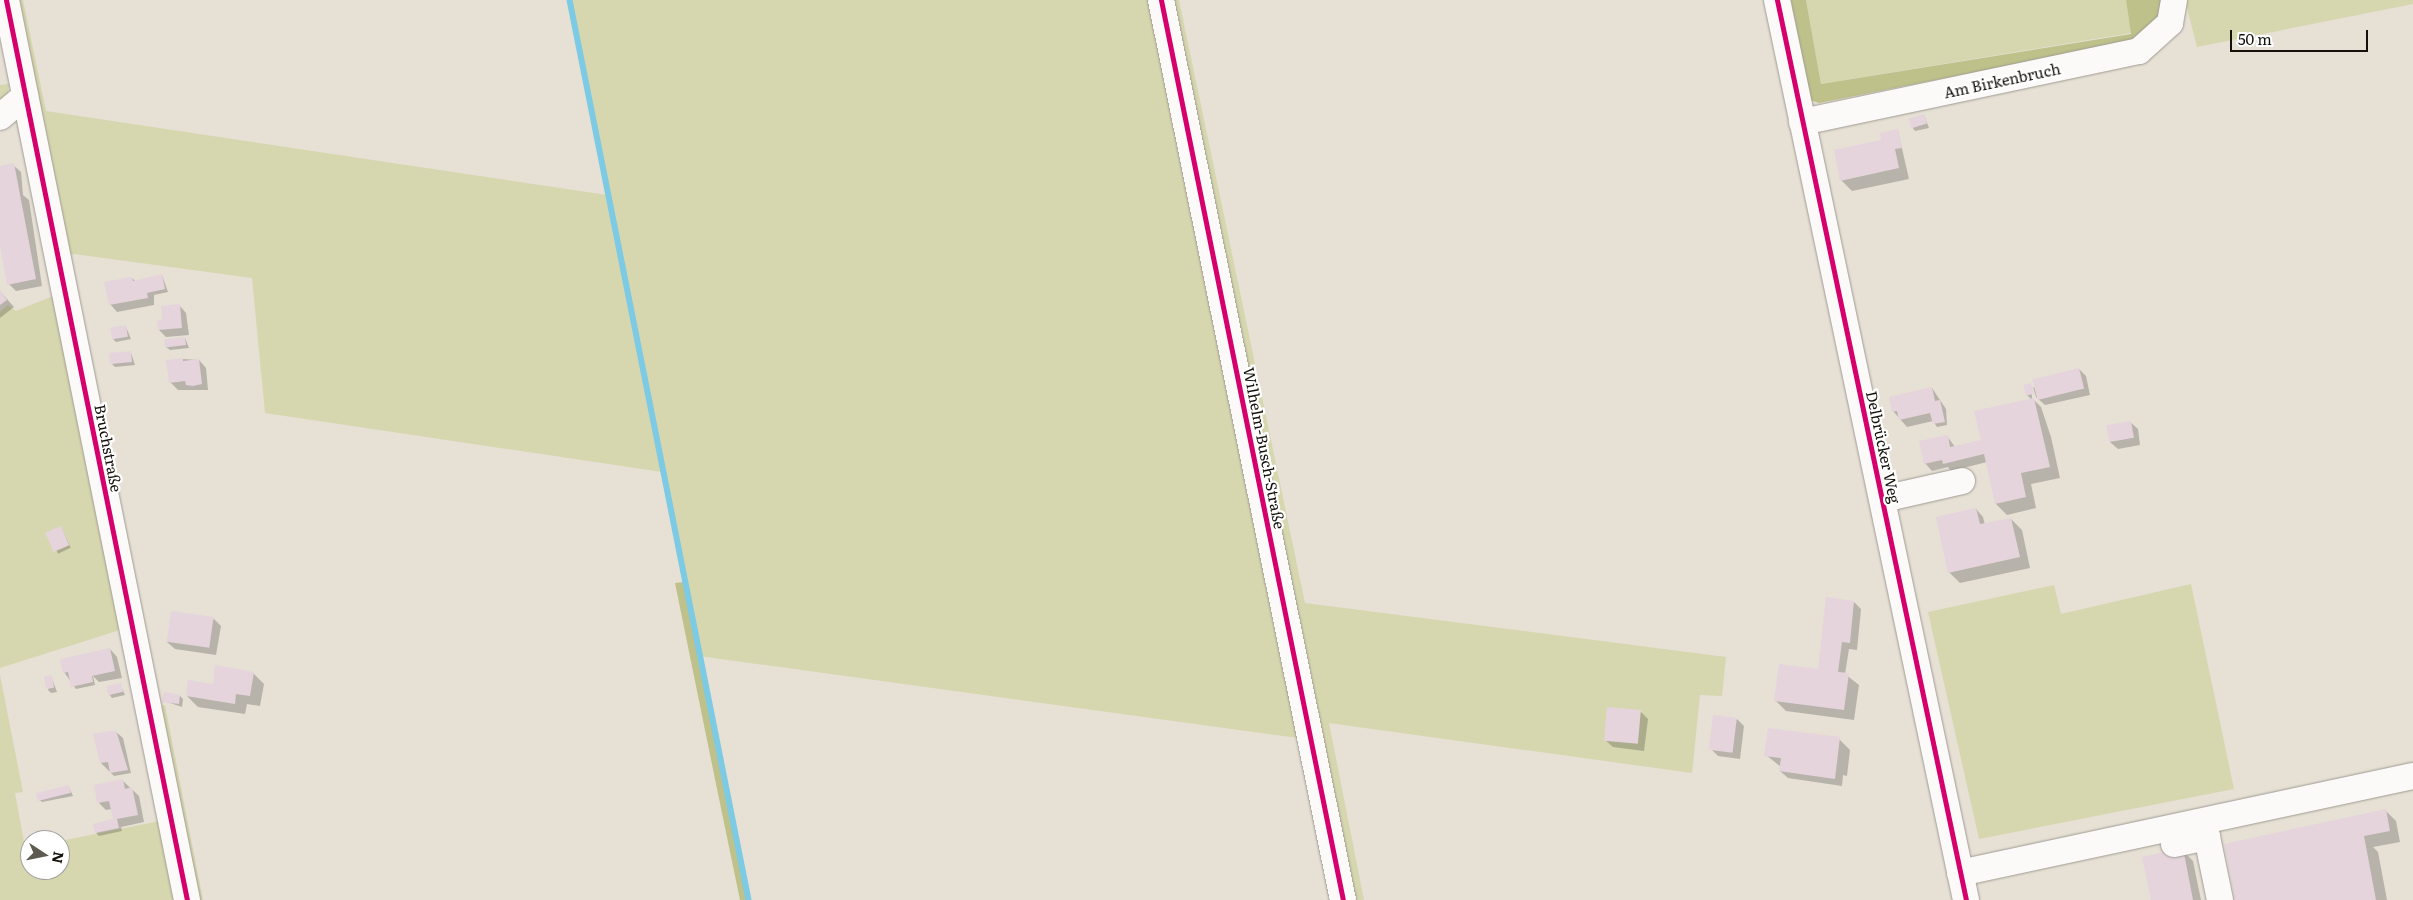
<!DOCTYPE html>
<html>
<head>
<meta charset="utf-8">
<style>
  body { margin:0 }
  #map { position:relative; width:2413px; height:900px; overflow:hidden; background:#e6e0d5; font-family:Literata,serif }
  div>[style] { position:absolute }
  .green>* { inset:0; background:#d6d7af; transform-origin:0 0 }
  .forest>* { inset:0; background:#bec18a }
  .shadow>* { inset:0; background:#0003; transform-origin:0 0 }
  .stream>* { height:5.5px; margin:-2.75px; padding:0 2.75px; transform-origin:2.75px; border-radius:2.75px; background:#7ccae3 }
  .building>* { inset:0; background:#e5d4dc; transform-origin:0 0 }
  .roads { filter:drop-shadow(0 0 1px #a09b93) drop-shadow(0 0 1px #a09b93) }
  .minor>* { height:26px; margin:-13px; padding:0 13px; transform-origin:13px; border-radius:13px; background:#fbfaf9 }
  .cycleway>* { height:5px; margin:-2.5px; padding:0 2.5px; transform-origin:2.5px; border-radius:2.5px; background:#d6006c }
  span { translate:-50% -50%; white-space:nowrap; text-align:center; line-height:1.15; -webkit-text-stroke:4.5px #fff; paint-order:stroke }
  .street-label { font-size:15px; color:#15120c }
  .north { position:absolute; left:20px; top:830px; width:50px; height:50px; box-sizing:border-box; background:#fff; border:1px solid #a1a09e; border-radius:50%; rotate:101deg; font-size:14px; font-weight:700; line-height:20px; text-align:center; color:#15120c }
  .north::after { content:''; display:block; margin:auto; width:18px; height:22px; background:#5e5a52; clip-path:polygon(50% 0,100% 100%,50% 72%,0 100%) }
  .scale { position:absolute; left:2230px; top:30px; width:138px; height:22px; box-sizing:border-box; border:2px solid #15120c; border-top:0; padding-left:6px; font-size:15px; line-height:18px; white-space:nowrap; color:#15120c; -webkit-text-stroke:4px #fff; paint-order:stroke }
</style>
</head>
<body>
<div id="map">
  <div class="green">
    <div style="clip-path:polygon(14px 0,23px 0,46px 111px,607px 195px,570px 0,1150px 0,1298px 738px,699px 656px,662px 472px,265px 413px,252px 278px,74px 254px,65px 256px)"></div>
    <div style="clip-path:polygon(1166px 0,1179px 0,1305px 603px,1726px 657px,1722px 696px,1700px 695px,1692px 773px,1329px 723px,1364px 900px,1348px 900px)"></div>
    <div style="clip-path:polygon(1806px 0,2126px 0,2131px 33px,1821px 84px)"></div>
    <div style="clip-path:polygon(2185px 0,2413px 0,2413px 4px,2197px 47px)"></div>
    <div style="clip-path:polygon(9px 84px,7px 100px,0 105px,0 85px)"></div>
    <div style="clip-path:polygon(53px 296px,120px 630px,0 668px,0 312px,8px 305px,16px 311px)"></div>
    <div style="clip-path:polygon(2191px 584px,2234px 789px,1979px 839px,1928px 612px,2054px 585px,2061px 614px)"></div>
    <div style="clip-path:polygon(0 675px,23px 792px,15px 793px,25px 847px,30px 846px,30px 870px,60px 870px,60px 841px,165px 820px,181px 900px,0 900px)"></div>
    <div style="left:165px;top:705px;width:199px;height:12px;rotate:79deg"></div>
  </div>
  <div class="forest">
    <div style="clip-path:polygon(1791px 0,1806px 0,1821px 84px,2131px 34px,2126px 0,2162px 0,2156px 26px,2138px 40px,1819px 103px,1810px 100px)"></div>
    <div style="clip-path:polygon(684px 582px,699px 656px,749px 900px,740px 900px,716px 784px,675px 583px)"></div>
  </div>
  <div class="shadow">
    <div style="clip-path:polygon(1924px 115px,1929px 128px,1915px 131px,1912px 127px)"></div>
    <div style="clip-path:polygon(1898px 131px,1909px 179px,1852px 191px,1841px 180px)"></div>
    <div style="clip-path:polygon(13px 165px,21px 172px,23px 195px,29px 200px,42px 286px,16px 291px,9px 284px,0 238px,0 168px)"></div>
    <div style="clip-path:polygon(162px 275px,168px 292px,154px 295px,154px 305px,117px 312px,110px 304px,132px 278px,136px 282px)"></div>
    <div style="clip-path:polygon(0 291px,14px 307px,0 318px)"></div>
    <div style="clip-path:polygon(179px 305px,186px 313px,189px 335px,166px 337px,159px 330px)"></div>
    <div style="clip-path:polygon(126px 327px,131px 339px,116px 342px,112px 338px)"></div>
    <div style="clip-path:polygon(185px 338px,189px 348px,170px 350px,166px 347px)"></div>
    <div style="clip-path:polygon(131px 353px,135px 365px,115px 367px,112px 364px)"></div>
    <div style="clip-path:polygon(183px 359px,199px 360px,206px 368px,208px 390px,178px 390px,170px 382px)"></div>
    <div style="clip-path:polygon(2079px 369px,2086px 376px,2090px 395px,2045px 405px,2036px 397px,2033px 387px,2036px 389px)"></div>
    <div style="clip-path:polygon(2031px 385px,2032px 398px,2041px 407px,2051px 437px,2060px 478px,2031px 484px,2036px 508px,2007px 515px,1996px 504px,1987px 462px,1951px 471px,1948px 467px,1932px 471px,1925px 463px,1947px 436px,1955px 447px,1980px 442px,2032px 400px,2027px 395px)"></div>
    <div style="clip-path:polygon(1932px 388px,1946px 409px,1947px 425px,1937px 427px,1933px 421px,1907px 427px,1893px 411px)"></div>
    <div style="clip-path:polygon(2130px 422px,2138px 429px,2140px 445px,2118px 449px,2110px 442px)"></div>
    <div style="clip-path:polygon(1976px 509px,1983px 517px,1985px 525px,2011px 519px,2022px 530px,2030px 568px,1960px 583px,1949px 572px)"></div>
    <div style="left:61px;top:527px;width:23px;height:14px;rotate:65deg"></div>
    <div style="clip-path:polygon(1854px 602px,1861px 609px,1857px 650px,1849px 649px,1845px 674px,1859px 685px,1854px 720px,1786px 711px,1775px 700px,1821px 671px)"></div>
    <div style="clip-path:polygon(214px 619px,221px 626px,216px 655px,175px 649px,167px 642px)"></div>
    <div style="clip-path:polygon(110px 649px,117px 657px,122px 678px,99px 682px,93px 676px,95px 685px,76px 689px,64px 672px)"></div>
    <div style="clip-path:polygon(253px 673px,264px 684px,260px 706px,247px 704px,245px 714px,198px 707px,187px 696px)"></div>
    <div style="clip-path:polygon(51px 676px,57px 692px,51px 693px,48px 690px)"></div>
    <div style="clip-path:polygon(120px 684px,125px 695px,112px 698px,109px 694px)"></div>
    <div style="clip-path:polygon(180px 696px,183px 699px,182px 707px,164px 701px)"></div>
    <div style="clip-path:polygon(1641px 712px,1648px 719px,1644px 751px,1613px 747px,1605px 740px)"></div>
    <div style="clip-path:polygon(1737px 719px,1744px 726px,1740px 759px,1718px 756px,1711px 749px)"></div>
    <div style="clip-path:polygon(115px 731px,123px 738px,131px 773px,114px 776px,101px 763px)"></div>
    <div style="clip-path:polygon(1839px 739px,1850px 750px,1847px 776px,1843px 775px,1842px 786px,1788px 778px,1780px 771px,1781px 767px,1766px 755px)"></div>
    <div style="clip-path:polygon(123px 781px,139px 796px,144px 822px,121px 827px,122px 831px,99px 836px,96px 833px,116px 821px,112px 809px,106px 810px,99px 803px)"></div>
    <div style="clip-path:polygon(69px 787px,73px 796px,42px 802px,38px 799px)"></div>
    <div style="clip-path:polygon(2385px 810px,2396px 821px,2400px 842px,2373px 847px,2378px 852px,2387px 900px,2236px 900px)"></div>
    <div style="clip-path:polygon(2182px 850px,2193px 861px,2201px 900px,2152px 900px)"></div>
  </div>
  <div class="stream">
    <div style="left:570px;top:0;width:918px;rotate:78.75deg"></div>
  </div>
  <div class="building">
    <div style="left:1924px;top:114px;width:10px;height:16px;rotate:73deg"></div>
    <div style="clip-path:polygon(1898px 129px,1902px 148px,1895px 149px,1899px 168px,1840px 181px,1834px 150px,1881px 140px,1880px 133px)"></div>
    <div style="clip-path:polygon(14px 163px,36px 279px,7px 285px,0 245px,0 166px)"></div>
    <div style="clip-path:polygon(162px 274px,165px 289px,147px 293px,148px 298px,109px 305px,104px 282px,132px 277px,133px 281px)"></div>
    <div style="clip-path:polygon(0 290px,7px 300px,0 305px)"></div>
    <div style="clip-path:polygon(180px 304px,182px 328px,158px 330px,157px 321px,162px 320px,161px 306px)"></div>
    <div style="left:126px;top:325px;width:12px;height:16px;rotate:81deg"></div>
    <div style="left:185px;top:337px;width:8px;height:21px;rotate:83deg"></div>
    <div style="left:131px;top:351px;width:11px;height:22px;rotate:85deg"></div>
    <div style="clip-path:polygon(183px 358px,183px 361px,199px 359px,202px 384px,193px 386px,186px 385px,185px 381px,169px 383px,166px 360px)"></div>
    <div style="left:2079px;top:368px;width:21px;height:48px;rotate:76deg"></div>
    <div style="left:2031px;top:383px;width:11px;height:8px;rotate:75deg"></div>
    <div style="clip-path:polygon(1932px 387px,1935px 401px,1940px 400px,1945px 422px,1933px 424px,1930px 413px,1899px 420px,1897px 411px,1892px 412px,1889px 397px)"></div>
    <div style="clip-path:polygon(2034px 398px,2050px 467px,2021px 473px,2026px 497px,1995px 504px,1984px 454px,1943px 464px,1942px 460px,1924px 464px,1919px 441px,1948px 435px,1950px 447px,1981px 440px,1974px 411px)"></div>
    <div style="left:2131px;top:421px;width:17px;height:25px;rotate:80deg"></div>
    <div style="clip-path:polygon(1976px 508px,1980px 524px,2011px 518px,2020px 557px,1948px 573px,1936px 517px)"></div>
    <div style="left:61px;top:526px;width:21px;height:17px;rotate:67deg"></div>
    <div style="clip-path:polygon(1826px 597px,1854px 601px,1850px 643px,1842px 642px,1838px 672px,1849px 673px,1844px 710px,1774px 701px,1779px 664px,1818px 669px)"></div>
    <div style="left:171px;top:611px;width:43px;height:31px;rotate:8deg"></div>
    <div style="clip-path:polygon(110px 648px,115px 671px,92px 676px,93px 682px,71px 687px,68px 672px,63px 673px,60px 659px)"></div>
    <div style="clip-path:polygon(215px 665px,254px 672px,250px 696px,236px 694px,235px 704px,186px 696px,188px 680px,213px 684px)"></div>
    <div style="left:52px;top:675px;width:13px;height:8px;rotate:81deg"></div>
    <div style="left:121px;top:683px;width:9px;height:15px;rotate:77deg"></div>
    <div style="clip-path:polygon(164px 692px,180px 695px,179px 704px,162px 702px)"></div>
    <div style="left:1607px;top:707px;width:34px;height:34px;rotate:5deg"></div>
    <div style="left:1713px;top:715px;width:24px;height:35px;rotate:7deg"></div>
    <div style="clip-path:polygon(1768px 728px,1840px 737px,1835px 779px,1779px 771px,1781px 758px,1764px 756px)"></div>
    <div style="clip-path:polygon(116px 730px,128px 770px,110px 773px,108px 762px,100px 763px,93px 734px)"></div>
    <div style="clip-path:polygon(123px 779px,125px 789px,132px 787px,138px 815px,117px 819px,119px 828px,95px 833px,93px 824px,113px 819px,109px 801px,97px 803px,94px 785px)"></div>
    <div style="left:69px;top:785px;width:8px;height:34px;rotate:76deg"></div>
    <div style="clip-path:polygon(2386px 809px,2390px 831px,2364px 836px,2376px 900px,2235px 900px,2224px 844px)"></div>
    <div style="clip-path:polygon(2183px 848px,2193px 900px,2151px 900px,2142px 857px)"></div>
  </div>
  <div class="roads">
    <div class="minor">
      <div style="left:6px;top:0;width:918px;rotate:78.63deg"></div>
      <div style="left:1161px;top:0;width:918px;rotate:78.57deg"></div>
      <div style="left:1777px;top:0;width:920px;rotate:78.14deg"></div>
      <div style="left:0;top:117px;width:33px;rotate:-40deg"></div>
      <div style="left:1802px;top:122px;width:344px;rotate:-11.9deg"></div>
      <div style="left:2139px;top:51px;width:42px;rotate:-42.1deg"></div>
      <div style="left:2170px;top:23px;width:23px;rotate:-80deg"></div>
      <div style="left:1883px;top:499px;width:81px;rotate:-12.8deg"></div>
      <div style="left:2174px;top:844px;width:34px;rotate:-12deg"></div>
      <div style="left:2207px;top:837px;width:64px;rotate:78.3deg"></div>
      <div style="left:1960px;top:873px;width:463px;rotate:-12.1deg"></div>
    </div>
  </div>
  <div class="cycleway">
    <div style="left:6px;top:0;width:918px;rotate:78.63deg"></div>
    <div style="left:1161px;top:0;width:918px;rotate:78.57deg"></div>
    <div style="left:1777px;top:0;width:920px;rotate:78.14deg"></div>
  </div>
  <div class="street-label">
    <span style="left:2002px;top:80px;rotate:-12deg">Am Birkenbruch</span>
    <span style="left:1884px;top:447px;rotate:78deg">Delbrücker Weg</span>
    <span style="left:109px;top:448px;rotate:79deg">Bruchstraße</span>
    <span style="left:1265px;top:448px;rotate:79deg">Wilhelm-Busch-Straße</span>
  </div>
  <div class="north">N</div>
  <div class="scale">50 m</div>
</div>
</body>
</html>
